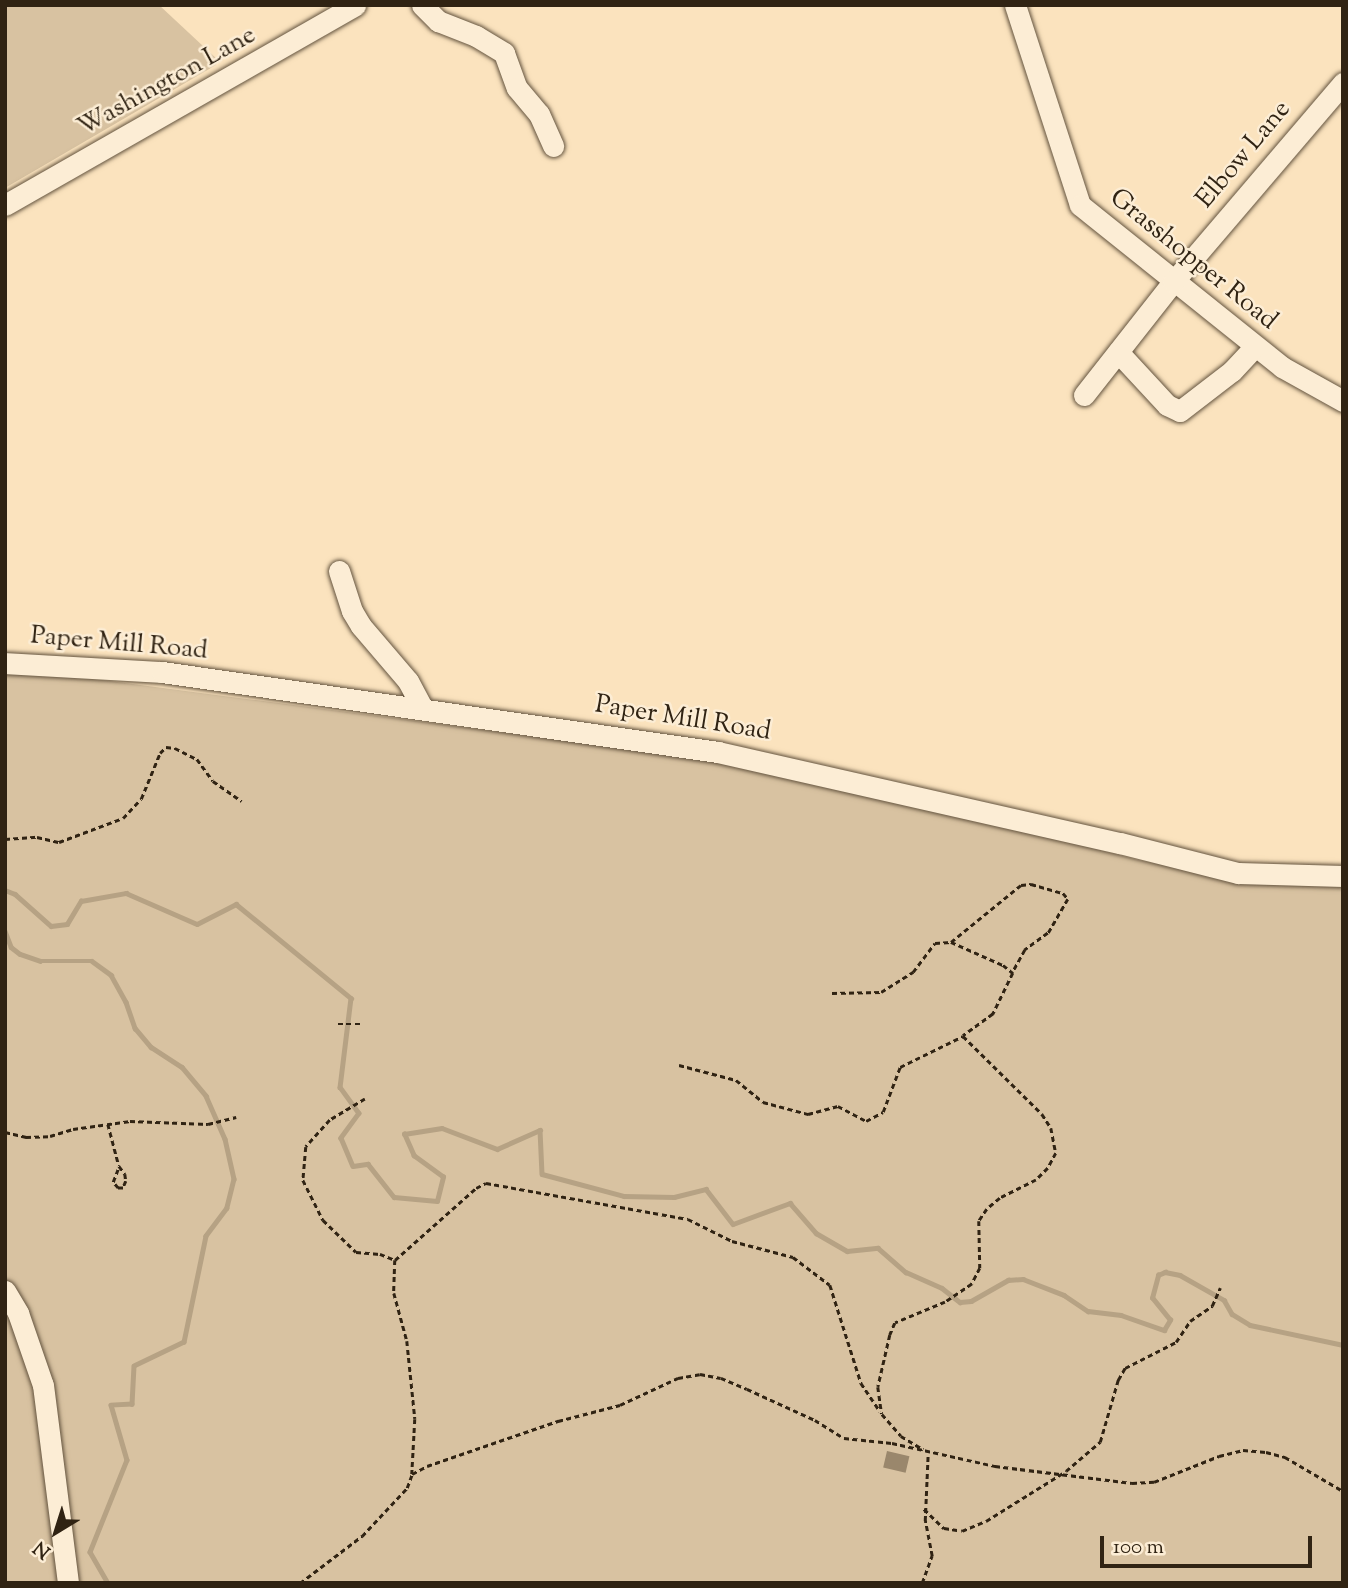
<!DOCTYPE html>
<html>
<head>
<meta charset="utf-8">
<style>
  body { margin:0 }
  #map { position:relative; width:1348px; height:1588px; overflow:hidden; background:#fbe3be; font-family:"Sorts Mill Goudy",serif }
  div>[style] { position:absolute }
  .green>* { inset:0; background:#d8c2a1 }
  .stream>* { height:4.5px; margin:-2.25px; padding:0 2.25px; transform-origin:2.25px; border-radius:2.25px; background:#b6a284 }
  .building>* { inset:0; background:#9a876c; transform-origin:0 0 }
  .path>* { height:2.5px; margin-top:-1.25px; transform-origin:0; background:repeating-linear-gradient(90deg,#302313 0 5px,transparent 0 8.5px) }
  .roads { filter:drop-shadow(0 0 2px #63533e) drop-shadow(0 0 2px #63533e) }
  .minor>* { height:21px; margin:-10.5px; padding:0 10.5px; transform-origin:10.5px; border-radius:10.5px; background:#fcedd5 }
  span { translate:-50% -50%; white-space:nowrap; text-align:center; line-height:1.15; -webkit-text-stroke:5px #fcedd5; paint-order:stroke }
  .street-label { font-size:26px; color:#302313 }
  .frame { position:absolute; inset:0; border:7px solid #302313; pointer-events:none }
  .north { position:absolute; left:21px; top:1497px; width:70px; height:70px; -webkit-text-stroke:5px #fcedd5; paint-order:stroke; rotate:218deg; font-size:19px; font-weight:700; line-height:28px; text-align:center; color:#302313 }
  .north::after { content:''; display:block; margin:auto; width:24px; height:32px; background:#302313; clip-path:polygon(50% 0,100% 100%,50% 72%,0 100%) }
  .scale { position:absolute; left:1100px; top:1536px; width:212px; height:32px; box-sizing:border-box; border:4px solid #302313; border-top:0; padding-left:9px; font-size:21px; line-height:24px; white-space:nowrap; color:#302313; -webkit-text-stroke:5px #fcedd5; paint-order:stroke }
</style>
</head>
<body>
<div id="map">
  <div class="green">
    <div style="clip-path:polygon(5px 5px,159px 5px,218px 60px,216px 65px,5px 188px)"></div>
    <div style="clip-path:polygon(5px 672px,87px 678px,736px 763px,900px 797px,1138px 860px,1240px 880px,1343px 883px,1343px 1583px,5px 1583px)"></div>
  </div>
  <div class="stream">
    <div style="left:5px;top:890px;width:11px;rotate:22deg"></div>
    <div style="left:15px;top:894px;width:48px;rotate:41.6deg"></div>
    <div style="left:51px;top:926px;width:16px;rotate:-7deg"></div>
    <div style="left:67px;top:924px;width:27px;rotate:-59deg"></div>
    <div style="left:81px;top:901px;width:46px;rotate:-10.1deg"></div>
    <div style="left:126px;top:893px;width:77px;rotate:23.6deg"></div>
    <div style="left:197px;top:924px;width:44px;rotate:-27.1deg"></div>
    <div style="left:236px;top:904px;width:149px;rotate:39.3deg"></div>
    <div style="left:351px;top:998px;width:90px;rotate:97deg"></div>
    <div style="left:340px;top:1087px;width:32px;rotate:54deg"></div>
    <div style="left:359px;top:1113px;width:31px;rotate:126deg"></div>
    <div style="left:341px;top:1138px;width:30px;rotate:67deg"></div>
    <div style="left:353px;top:1166px;width:15px;rotate:-8deg"></div>
    <div style="left:368px;top:1164px;width:42px;rotate:51.8deg"></div>
    <div style="left:394px;top:1197px;width:43px;rotate:5.3deg"></div>
    <div style="left:437px;top:1201px;width:25px;rotate:-76deg"></div>
    <div style="left:443px;top:1177px;width:36px;rotate:-144deg"></div>
    <div style="left:414px;top:1156px;width:24px;rotate:-114deg"></div>
    <div style="left:404px;top:1134px;width:38px;rotate:-9deg"></div>
    <div style="left:442px;top:1128px;width:59px;rotate:20.9deg"></div>
    <div style="left:497px;top:1149px;width:47px;rotate:-23.8deg"></div>
    <div style="left:540px;top:1130px;width:44px;rotate:87.4deg"></div>
    <div style="left:542px;top:1174px;width:85px;rotate:15deg"></div>
    <div style="left:624px;top:1196px;width:50px;rotate:1.1deg"></div>
    <div style="left:674px;top:1197px;width:33px;rotate:-14deg"></div>
    <div style="left:706px;top:1189px;width:44px;rotate:52.4deg"></div>
    <div style="left:733px;top:1224px;width:61px;rotate:-20.2deg"></div>
    <div style="left:790px;top:1203px;width:40px;rotate:49deg"></div>
    <div style="left:816px;top:1233px;width:36px;rotate:30deg"></div>
    <div style="left:847px;top:1251px;width:31px;rotate:-6deg"></div>
    <div style="left:878px;top:1248px;width:37px;rotate:41deg"></div>
    <div style="left:906px;top:1272px;width:39px;rotate:24deg"></div>
    <div style="left:942px;top:1288px;width:23px;rotate:38deg"></div>
    <div style="left:960px;top:1302px;width:11px;rotate:-5deg"></div>
    <div style="left:971px;top:1301px;width:43px;rotate:-29.6deg"></div>
    <div style="left:1008px;top:1280px;width:15px;rotate:-4deg"></div>
    <div style="left:1023px;top:1279px;width:44px;rotate:21.3deg"></div>
    <div style="left:1064px;top:1295px;width:29px;rotate:34deg"></div>
    <div style="left:1088px;top:1311px;width:33px;rotate:7deg"></div>
    <div style="left:1121px;top:1315px;width:46px;rotate:19.2deg"></div>
    <div style="left:1164px;top:1330px;width:12px;rotate:-59deg"></div>
    <div style="left:1170px;top:1320px;width:28px;rotate:-129deg"></div>
    <div style="left:1152px;top:1298px;width:24px;rotate:-75deg"></div>
    <div style="left:1158px;top:1275px;width:8px;rotate:-23deg"></div>
    <div style="left:1165px;top:1272px;width:15px;rotate:11deg"></div>
    <div style="left:1180px;top:1275px;width:51px;rotate:29.6deg"></div>
    <div style="left:1224px;top:1300px;width:16px;rotate:60deg"></div>
    <div style="left:1232px;top:1314px;width:21px;rotate:31deg"></div>
    <div style="left:1250px;top:1325px;width:95px;rotate:12.1deg"></div>
    <div style="left:5px;top:931px;width:17px;rotate:69deg"></div>
    <div style="left:11px;top:947px;width:11px;rotate:38deg"></div>
    <div style="left:20px;top:954px;width:21px;rotate:19deg"></div>
    <div style="left:40px;top:961px;width:52px"></div>
    <div style="left:92px;top:961px;width:24px;rotate:36deg"></div>
    <div style="left:111px;top:975px;width:31px;rotate:61deg"></div>
    <div style="left:126px;top:1002px;width:28px;rotate:71deg"></div>
    <div style="left:135px;top:1028px;width:25px;rotate:50deg"></div>
    <div style="left:151px;top:1047px;width:37px;rotate:33deg"></div>
    <div style="left:182px;top:1067px;width:38px;rotate:50deg"></div>
    <div style="left:206px;top:1096px;width:47px;rotate:66.2deg"></div>
    <div style="left:225px;top:1139px;width:41px;rotate:77.3deg"></div>
    <div style="left:234px;top:1179px;width:30px;rotate:104deg"></div>
    <div style="left:227px;top:1208px;width:35px;rotate:127deg"></div>
    <div style="left:206px;top:1236px;width:108px;rotate:101.7deg"></div>
    <div style="left:184px;top:1342px;width:55px;rotate:154.4deg"></div>
    <div style="left:134px;top:1366px;width:38px;rotate:93deg"></div>
    <div style="left:132px;top:1404px;width:21px;rotate:177deg"></div>
    <div style="left:111px;top:1405px;width:57px;rotate:73.8deg"></div>
    <div style="left:127px;top:1460px;width:99px;rotate:111.9deg"></div>
    <div style="left:90px;top:1552px;width:36px;rotate:60deg"></div>
  </div>
  <div class="building">
    <div style="left:887px;top:1451px;width:23px;height:17px;rotate:13deg"></div>
  </div>
  <div class="path">
    <div style="left:5px;top:839px;width:32px;rotate:-4deg"></div>
    <div style="left:37px;top:837px;width:23px;rotate:13deg"></div>
    <div style="left:59px;top:842px;width:68px;rotate:-20.6deg"></div>
    <div style="left:123px;top:818px;width:26px;rotate:-47deg"></div>
    <div style="left:141px;top:799px;width:50px;rotate:-67.6deg"></div>
    <div style="left:160px;top:753px;width:8px;rotate:-45deg"></div>
    <div style="left:166px;top:747px;width:9px;rotate:6deg"></div>
    <div style="left:175px;top:748px;width:25px;rotate:27deg"></div>
    <div style="left:197px;top:759px;width:27px;rotate:54deg"></div>
    <div style="left:213px;top:781px;width:35px;rotate:35deg"></div>
    <div style="left:951px;top:942px;width:90px;rotate:-39.2deg"></div>
    <div style="left:1021px;top:885px;width:10px;rotate:-6deg"></div>
    <div style="left:1031px;top:884px;width:33px;rotate:16deg"></div>
    <div style="left:1063px;top:893px;width:8px;rotate:50deg"></div>
    <div style="left:1068px;top:899px;width:39px;rotate:120deg"></div>
    <div style="left:1048px;top:933px;width:29px;rotate:144deg"></div>
    <div style="left:1025px;top:950px;width:25px;rotate:119deg"></div>
    <div style="left:832px;top:993px;width:49px;rotate:-1.2deg"></div>
    <div style="left:881px;top:992px;width:38px;rotate:-32deg"></div>
    <div style="left:913px;top:972px;width:36px;rotate:-53deg"></div>
    <div style="left:935px;top:943px;width:16px;rotate:-4deg"></div>
    <div style="left:951px;top:942px;width:57px;rotate:23.9deg"></div>
    <div style="left:1003px;top:965px;width:13px;rotate:39deg"></div>
    <div style="left:1013px;top:973px;width:46px;rotate:116deg"></div>
    <div style="left:993px;top:1014px;width:37px;rotate:144deg"></div>
    <div style="left:338px;top:1024px;width:25px"></div>
    <div style="left:679px;top:1065px;width:59px;rotate:14.7deg"></div>
    <div style="left:736px;top:1080px;width:35px;rotate:39deg"></div>
    <div style="left:763px;top:1102px;width:47px;rotate:14.9deg"></div>
    <div style="left:808px;top:1114px;width:31px;rotate:-15deg"></div>
    <div style="left:838px;top:1106px;width:32px;rotate:28deg"></div>
    <div style="left:866px;top:1121px;width:19px;rotate:-28deg"></div>
    <div style="left:883px;top:1112px;width:48px;rotate:-69.3deg"></div>
    <div style="left:900px;top:1067px;width:70px;rotate:-26.2deg"></div>
    <div style="left:963px;top:1036px;width:111px;rotate:44.6deg"></div>
    <div style="left:1042px;top:1114px;width:17px;rotate:57deg"></div>
    <div style="left:1051px;top:1128px;width:25px;rotate:79deg"></div>
    <div style="left:1056px;top:1153px;width:17px;rotate:118deg"></div>
    <div style="left:1048px;top:1168px;width:17px;rotate:135deg"></div>
    <div style="left:1036px;top:1180px;width:40px;rotate:153.4deg"></div>
    <div style="left:1000px;top:1198px;width:17px;rotate:140deg"></div>
    <div style="left:987px;top:1209px;width:14px;rotate:124deg"></div>
    <div style="left:979px;top:1221px;width:47px;rotate:88.8deg"></div>
    <div style="left:980px;top:1268px;width:18px;rotate:117deg"></div>
    <div style="left:972px;top:1284px;width:32px;rotate:146deg"></div>
    <div style="left:945px;top:1302px;width:54px;rotate:157.2deg"></div>
    <div style="left:895px;top:1323px;width:13px;rotate:113deg"></div>
    <div style="left:890px;top:1335px;width:53px;rotate:103deg"></div>
    <div style="left:878px;top:1387px;width:27px;rotate:82deg"></div>
    <div style="left:882px;top:1414px;width:29px;rotate:49deg"></div>
    <div style="left:901px;top:1436px;width:26px;rotate:31deg"></div>
    <div style="left:365px;top:1099px;width:41px;rotate:149deg"></div>
    <div style="left:330px;top:1120px;width:36px;rotate:132deg"></div>
    <div style="left:306px;top:1147px;width:33px;rotate:95deg"></div>
    <div style="left:303px;top:1180px;width:45px;rotate:63.4deg"></div>
    <div style="left:323px;top:1220px;width:46px;rotate:44.1deg"></div>
    <div style="left:356px;top:1252px;width:24px;rotate:5deg"></div>
    <div style="left:380px;top:1254px;width:16px;rotate:22deg"></div>
    <div style="left:395px;top:1260px;width:33px;rotate:92deg"></div>
    <div style="left:394px;top:1293px;width:50px;rotate:74.8deg"></div>
    <div style="left:407px;top:1341px;width:78px;rotate:84.1deg"></div>
    <div style="left:415px;top:1419px;width:55px;rotate:93.1deg"></div>
    <div style="left:108px;top:1124px;width:43px;rotate:75.3deg"></div>
    <div style="left:119px;top:1166px;width:10px;rotate:53deg"></div>
    <div style="left:125px;top:1174px;width:7px;rotate:82deg"></div>
    <div style="left:126px;top:1181px;width:8px;rotate:113deg"></div>
    <div style="left:123px;top:1188px;width:5px;rotate:180deg"></div>
    <div style="left:118px;top:1188px;width:8px;rotate:-130deg"></div>
    <div style="left:113px;top:1182px;width:17px;rotate:-69deg"></div>
    <div style="left:5px;top:1132px;width:22px;rotate:13deg"></div>
    <div style="left:26px;top:1137px;width:24px;rotate:-2deg"></div>
    <div style="left:50px;top:1136px;width:24px;rotate:-17deg"></div>
    <div style="left:73px;top:1129px;width:58px;rotate:-8deg"></div>
    <div style="left:130px;top:1121px;width:78px;rotate:2.2deg"></div>
    <div style="left:208px;top:1124px;width:29px;rotate:-14deg"></div>
    <div style="left:395px;top:1260px;width:108px;rotate:-41.6deg"></div>
    <div style="left:476px;top:1188px;width:11px;rotate:-27deg"></div>
    <div style="left:486px;top:1183px;width:205px;rotate:10.1deg"></div>
    <div style="left:688px;top:1219px;width:49px;rotate:26.6deg"></div>
    <div style="left:732px;top:1241px;width:63px;rotate:14.7deg"></div>
    <div style="left:793px;top:1257px;width:46px;rotate:37.1deg"></div>
    <div style="left:830px;top:1285px;width:103px;rotate:72.4deg"></div>
    <div style="left:861px;top:1383px;width:34px;rotate:56deg"></div>
    <div style="left:924px;top:1509px;width:28px;rotate:44deg"></div>
    <div style="left:944px;top:1528px;width:18px;rotate:9deg"></div>
    <div style="left:962px;top:1531px;width:26px;rotate:-23deg"></div>
    <div style="left:986px;top:1521px;width:94px;rotate:-32deg"></div>
    <div style="left:1066px;top:1471px;width:45px;rotate:-40.5deg"></div>
    <div style="left:1100px;top:1442px;width:65px;rotate:-73.8deg"></div>
    <div style="left:1118px;top:1380px;width:14px;rotate:-60deg"></div>
    <div style="left:1125px;top:1368px;width:57px;rotate:-27deg"></div>
    <div style="left:1176px;top:1342px;width:25px;rotate:-56deg"></div>
    <div style="left:1190px;top:1321px;width:27px;rotate:-34deg"></div>
    <div style="left:1212px;top:1306px;width:20px;rotate:-66deg"></div>
    <div style="left:300px;top:1583px;width:78px;rotate:-37.2deg"></div>
    <div style="left:362px;top:1536px;width:66px;rotate:-46.8deg"></div>
    <div style="left:407px;top:1488px;width:15px;rotate:-70deg"></div>
    <div style="left:412px;top:1474px;width:17px;rotate:-28deg"></div>
    <div style="left:427px;top:1466px;width:139px;rotate:-19deg"></div>
    <div style="left:558px;top:1421px;width:64px;rotate:-14.5deg"></div>
    <div style="left:620px;top:1405px;width:64px;rotate:-25deg"></div>
    <div style="left:678px;top:1378px;width:22px;rotate:-10deg"></div>
    <div style="left:700px;top:1374px;width:21px;rotate:11deg"></div>
    <div style="left:721px;top:1378px;width:28px;rotate:23deg"></div>
    <div style="left:747px;top:1389px;width:75px;rotate:24.5deg"></div>
    <div style="left:815px;top:1420px;width:34px;rotate:32deg"></div>
    <div style="left:844px;top:1438px;width:48px;rotate:5.9deg"></div>
    <div style="left:892px;top:1443px;width:106px;rotate:12.6deg"></div>
    <div style="left:995px;top:1466px;width:138px;rotate:7.1deg"></div>
    <div style="left:1132px;top:1483px;width:22px;rotate:-3deg"></div>
    <div style="left:1154px;top:1482px;width:70px;rotate:-21.8deg"></div>
    <div style="left:1219px;top:1456px;width:25px;rotate:-14deg"></div>
    <div style="left:1243px;top:1450px;width:23px;rotate:5deg"></div>
    <div style="left:1266px;top:1452px;width:20px;rotate:15deg"></div>
    <div style="left:1285px;top:1457px;width:67px;rotate:30.4deg"></div>
    <div style="left:922px;top:1583px;width:29px;rotate:-70deg"></div>
    <div style="left:932px;top:1556px;width:36px;rotate:-101deg"></div>
    <div style="left:925px;top:1521px;width:69px;rotate:-87.5deg"></div>
  </div>
  <div class="roads">
    <div class="minor">
      <div style="left:422px;top:5px;width:23px;rotate:45deg"></div>
      <div style="left:438px;top:21px;width:41px;rotate:21.5deg"></div>
      <div style="left:476px;top:36px;width:33px;rotate:31deg"></div>
      <div style="left:504px;top:53px;width:37px;rotate:70deg"></div>
      <div style="left:517px;top:88px;width:34px;rotate:50deg"></div>
      <div style="left:539px;top:114px;width:35px;rotate:66deg"></div>
      <div style="left:1015px;top:5px;width:210px;rotate:72deg"></div>
      <div style="left:1080px;top:205px;width:259px;rotate:38.7deg"></div>
      <div style="left:1282px;top:367px;width:70px;rotate:29.1deg"></div>
      <div style="left:5px;top:205px;width:403px;rotate:-29.7deg"></div>
      <div style="left:1118px;top:352px;width:72px;rotate:47.2deg"></div>
      <div style="left:1167px;top:405px;width:14px;rotate:25deg"></div>
      <div style="left:1180px;top:411px;width:66px;rotate:-37.6deg"></div>
      <div style="left:1232px;top:371px;width:34px;rotate:-47deg"></div>
      <div style="left:1084px;top:395px;width:144px;rotate:-51.8deg"></div>
      <div style="left:1173px;top:282px;width:262px;rotate:-49.5deg"></div>
      <div style="left:339px;top:571px;width:42px;rotate:72deg"></div>
      <div style="left:352px;top:611px;width:17px;rotate:59deg"></div>
      <div style="left:361px;top:626px;width:72px;rotate:49.5deg"></div>
      <div style="left:408px;top:681px;width:32px;rotate:62deg"></div>
      <div style="left:5px;top:663px;width:157px;rotate:3.3deg"></div>
      <div style="left:162px;top:672px;width:562px;rotate:8.19deg"></div>
      <div style="left:718px;top:752px;width:412px;rotate:12.8deg"></div>
      <div style="left:1120px;top:843px;width:122px;rotate:14.3deg"></div>
      <div style="left:1238px;top:873px;width:105px;rotate:1.6deg"></div>
      <div style="left:5px;top:1291px;width:26px;rotate:59deg"></div>
      <div style="left:18px;top:1313px;width:76px;rotate:70.9deg"></div>
      <div style="left:43px;top:1385px;width:200px;rotate:82.8deg"></div>
    </div>
  </div>
  <div class="street-label">
    <span style="left:167px;top:82px;rotate:-29deg">Washington Lane</span>
    <span style="left:1244px;top:155px;rotate:-50deg">Elbow Lane</span>
    <span style="left:1193px;top:260px;rotate:39deg">Grasshopper Road</span>
    <span style="left:119px;top:644px;rotate:5deg">Paper Mill Road</span>
    <span style="left:683px;top:719px;rotate:9deg">Paper Mill Road</span>
  </div>
  <div class="frame"></div>
  <div class="north">N</div>
  <div class="scale">100 m</div>
</div>
</body>
</html>
